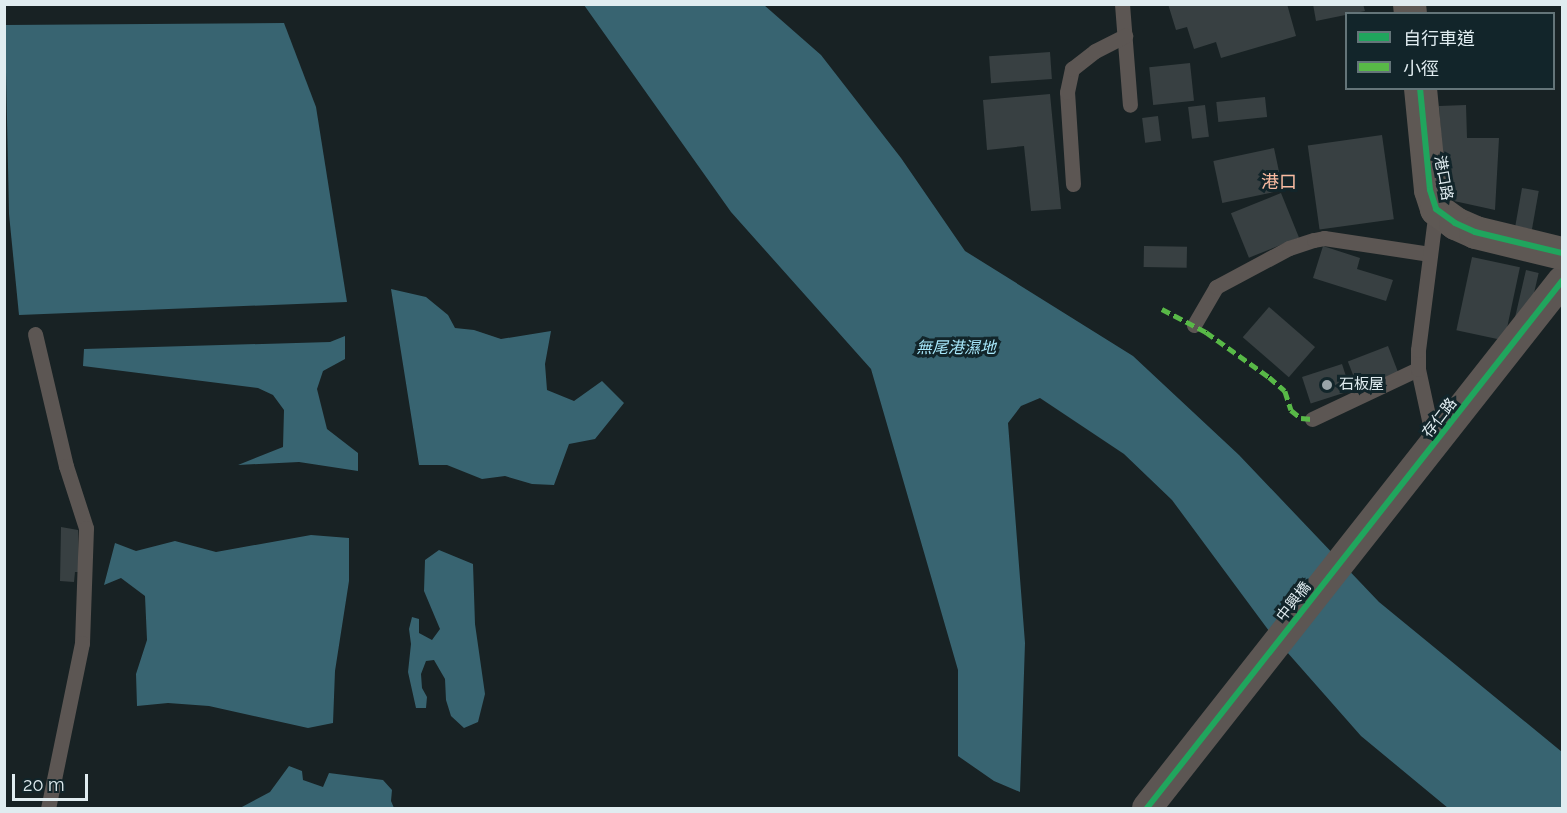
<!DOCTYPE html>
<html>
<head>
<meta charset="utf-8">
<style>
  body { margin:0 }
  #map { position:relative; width:1567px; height:813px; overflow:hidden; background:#182224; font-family:Raleway,"Noto Sans TC",sans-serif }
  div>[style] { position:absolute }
  .water>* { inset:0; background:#386471 }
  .building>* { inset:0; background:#384042; transform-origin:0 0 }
  .lane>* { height:15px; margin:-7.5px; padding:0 7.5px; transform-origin:7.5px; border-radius:7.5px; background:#5c5653 }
  .street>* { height:30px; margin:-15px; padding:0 15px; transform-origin:15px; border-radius:15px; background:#5c5653 }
  .secondary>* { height:33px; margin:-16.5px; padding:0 16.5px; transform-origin:16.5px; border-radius:16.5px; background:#5e5854 }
  .quiet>* { height:4.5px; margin-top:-2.25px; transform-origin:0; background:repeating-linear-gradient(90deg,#58b947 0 9px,transparent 0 13.5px) }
  .cycleway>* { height:6px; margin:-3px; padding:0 3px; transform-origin:3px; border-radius:3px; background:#20a55d }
  .dots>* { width:16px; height:16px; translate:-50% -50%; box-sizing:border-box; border:3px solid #12252a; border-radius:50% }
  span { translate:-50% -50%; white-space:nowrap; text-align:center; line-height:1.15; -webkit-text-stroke:6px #12252a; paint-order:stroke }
  .street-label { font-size:15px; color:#e0ecf0 }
  .poi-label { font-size:15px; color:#e0ecf0 }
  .left { translate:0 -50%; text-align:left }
  .water-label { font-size:16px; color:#a7e7fa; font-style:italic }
  .quarter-label { font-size:18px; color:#f9bba1 }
  .frame { position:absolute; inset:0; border:6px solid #e0ecf0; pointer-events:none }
  .legend { position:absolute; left:1345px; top:12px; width:210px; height:78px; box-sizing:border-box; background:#12252a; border:2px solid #647579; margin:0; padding:8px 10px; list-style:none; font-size:18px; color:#e0ecf0 }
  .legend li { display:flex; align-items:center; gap:12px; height:30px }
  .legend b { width:30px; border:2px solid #647579 }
  .scale { position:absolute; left:12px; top:774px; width:76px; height:27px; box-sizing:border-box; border:3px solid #e0ecf0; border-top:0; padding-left:8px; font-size:18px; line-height:21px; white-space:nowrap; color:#e0ecf0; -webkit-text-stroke:4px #12252a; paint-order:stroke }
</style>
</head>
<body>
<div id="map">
  <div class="water">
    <div style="clip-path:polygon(584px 5px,764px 5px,821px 55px,901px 158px,965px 251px,1133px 356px,1239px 455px,1379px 602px,1562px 752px,1562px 808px,1448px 808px,1361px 736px,1272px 635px,1172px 500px,1124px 454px,1040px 398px,1021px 406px,1008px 423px,1025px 643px,1020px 792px,994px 781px,958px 756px,958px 670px,871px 369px,731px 212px)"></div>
    <div style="clip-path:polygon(284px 23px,316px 107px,347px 302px,19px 315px,9px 214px,5px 25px)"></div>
    <div style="clip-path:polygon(391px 289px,426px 297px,448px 315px,455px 328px,474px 330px,501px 339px,551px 331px,545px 364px,547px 390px,574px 401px,602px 381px,624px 403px,595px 439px,569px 444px,554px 485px,532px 484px,505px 476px,482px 479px,447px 465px,419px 465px)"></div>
    <div style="clip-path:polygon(345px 336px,345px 359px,323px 371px,317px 389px,327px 429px,358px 453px,358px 471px,299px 462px,238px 465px,283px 447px,284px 410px,273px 395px,258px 388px,83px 366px,84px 349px,330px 342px)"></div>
    <div style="clip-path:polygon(311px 535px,349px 538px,349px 581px,335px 671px,333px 723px,308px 728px,209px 706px,168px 703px,137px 706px,136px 674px,147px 640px,145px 596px,121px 578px,104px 585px,115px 543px,136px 551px,175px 541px,216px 552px)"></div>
    <div style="clip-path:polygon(439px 550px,473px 564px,475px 624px,485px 694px,478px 722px,464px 728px,451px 716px,446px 700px,445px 679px,434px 660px,426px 661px,421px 674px,422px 688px,427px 697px,426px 708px,416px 708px,408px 672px,411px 644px,409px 629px,412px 617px,419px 619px,419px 633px,432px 640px,440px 629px,424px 591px,425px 560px)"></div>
    <div style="clip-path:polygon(289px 766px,302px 771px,303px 780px,323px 787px,329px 773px,383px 780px,392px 790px,391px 801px,394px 808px,240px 808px,270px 792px)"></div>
  </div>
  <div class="building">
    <div style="clip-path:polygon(1168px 4px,1287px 4px,1296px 36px,1221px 58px,1216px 42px,1194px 49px,1187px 27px,1176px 30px)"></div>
    <div style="clip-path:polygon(1313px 4px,1363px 4px,1365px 11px,1316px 21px)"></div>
    <div style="left:1050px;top:52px;width:27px;height:61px;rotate:86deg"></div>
    <div style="left:1190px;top:63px;width:38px;height:41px;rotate:84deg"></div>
    <div style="clip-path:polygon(1050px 94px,1061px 209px,1031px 211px,1024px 146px,987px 150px,983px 100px)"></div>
    <div style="left:1265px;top:97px;width:20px;height:49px;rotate:84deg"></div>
    <div style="left:1205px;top:105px;width:32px;height:17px;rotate:83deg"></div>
    <div style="clip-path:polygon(1466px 105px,1467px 138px,1499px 138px,1495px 210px,1454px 201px,1445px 189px,1439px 106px)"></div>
    <div style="left:1158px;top:116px;width:25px;height:16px;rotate:83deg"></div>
    <div style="left:1382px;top:135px;width:85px;height:75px;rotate:82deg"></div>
    <div style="left:1274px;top:148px;width:43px;height:62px;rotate:78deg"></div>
    <div style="left:1522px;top:188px;width:17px;height:39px;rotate:10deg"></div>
    <div style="left:1281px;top:193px;width:48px;height:54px;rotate:68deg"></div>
    <div style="left:1144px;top:246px;width:43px;height:21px;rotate:1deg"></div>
    <div style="clip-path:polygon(1323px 246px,1360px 258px,1357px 269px,1393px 280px,1386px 301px,1313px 278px)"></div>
    <div style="left:1472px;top:257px;width:49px;height:75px;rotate:12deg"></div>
    <div style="left:1526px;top:270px;width:13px;height:68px;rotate:13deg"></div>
    <div style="left:1269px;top:307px;width:61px;height:40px;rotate:41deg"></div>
    <div style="left:1388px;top:346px;width:31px;height:43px;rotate:69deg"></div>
    <div style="left:1342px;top:364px;width:28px;height:42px;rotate:72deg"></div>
    <div style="clip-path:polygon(61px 527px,78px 530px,79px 572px,75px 572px,74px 582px,60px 581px)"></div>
  </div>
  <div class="lane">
    <div style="left:1122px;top:4px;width:101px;rotate:85.5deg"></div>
    <div style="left:1073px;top:184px;width:92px;rotate:-93.7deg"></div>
    <div style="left:1067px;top:92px;width:24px;rotate:-78deg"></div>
    <div style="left:1072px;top:69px;width:29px;rotate:-38deg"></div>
    <div style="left:1095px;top:51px;width:34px;rotate:-27deg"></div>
    <div style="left:1194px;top:325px;width:44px;rotate:-59.9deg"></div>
    <div style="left:1216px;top:287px;width:83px;rotate:-28.1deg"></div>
    <div style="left:1289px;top:248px;width:26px;rotate:-18deg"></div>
    <div style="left:1314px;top:240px;width:10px;rotate:-11deg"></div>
    <div style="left:1324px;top:238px;width:107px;rotate:8.6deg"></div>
    <div style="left:35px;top:334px;width:136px;rotate:76.8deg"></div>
    <div style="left:66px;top:466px;width:65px;rotate:72.1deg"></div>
    <div style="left:86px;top:528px;width:115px;rotate:92deg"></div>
    <div style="left:82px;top:643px;width:168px;rotate:101.6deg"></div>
    <div style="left:1312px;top:419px;width:117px;rotate:-25.3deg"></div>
    <div style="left:1429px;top:420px;width:52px;rotate:-102.2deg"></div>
    <div style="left:1418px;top:369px;width:19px;rotate:-90deg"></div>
    <div style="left:1418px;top:350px;width:142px;rotate:-82.7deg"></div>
  </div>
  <div class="street">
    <div style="left:1147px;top:808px;width:671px;rotate:-51.78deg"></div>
  </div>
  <div class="secondary">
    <div style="left:1409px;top:4px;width:10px;rotate:84deg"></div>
    <div style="left:1420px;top:88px;width:102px;rotate:84.4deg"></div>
    <div style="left:1430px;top:190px;width:20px;rotate:72deg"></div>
    <div style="left:1436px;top:209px;width:24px;rotate:36deg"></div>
    <div style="left:1455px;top:223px;width:22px;rotate:24deg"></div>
    <div style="left:1475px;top:232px;width:89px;rotate:13.6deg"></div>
  </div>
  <div class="quiet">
    <div style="left:1162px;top:309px;width:50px;rotate:27.6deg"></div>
    <div style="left:1206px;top:332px;width:77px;rotate:35.5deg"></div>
    <div style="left:1269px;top:377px;width:21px;rotate:41deg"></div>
    <div style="left:1285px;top:391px;width:20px;rotate:72deg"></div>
    <div style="left:1291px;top:410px;width:13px;rotate:39deg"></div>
    <div style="left:1301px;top:418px;width:11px;rotate:5deg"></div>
  </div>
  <div class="cycleway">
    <div style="left:1420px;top:88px;width:102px;rotate:84.4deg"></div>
    <div style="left:1430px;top:190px;width:20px;rotate:72deg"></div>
    <div style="left:1436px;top:209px;width:24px;rotate:36deg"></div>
    <div style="left:1455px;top:223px;width:22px;rotate:24deg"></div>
    <div style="left:1475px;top:232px;width:89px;rotate:13.6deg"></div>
    <div style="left:1147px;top:808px;width:671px;rotate:-51.78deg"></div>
  </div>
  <div class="dots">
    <div style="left:1327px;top:385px;background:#9aa5a9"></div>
  </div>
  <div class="street-label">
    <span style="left:1443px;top:178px;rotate:80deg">港口路</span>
    <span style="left:1440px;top:418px;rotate:-52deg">存仁路</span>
    <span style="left:1294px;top:602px;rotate:-52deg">中興橋</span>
  </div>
  <div class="poi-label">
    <span class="left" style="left:1339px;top:385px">石板屋</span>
  </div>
  <div class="water-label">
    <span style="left:956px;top:348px">無尾港濕地</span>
  </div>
  <div class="quarter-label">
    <span style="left:1279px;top:182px">港口</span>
  </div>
  <div class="frame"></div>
  <ul class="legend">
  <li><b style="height:8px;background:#20a55d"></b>自行車道</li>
  <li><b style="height:8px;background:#58b947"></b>小徑</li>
  </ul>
  <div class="scale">20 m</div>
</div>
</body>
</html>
